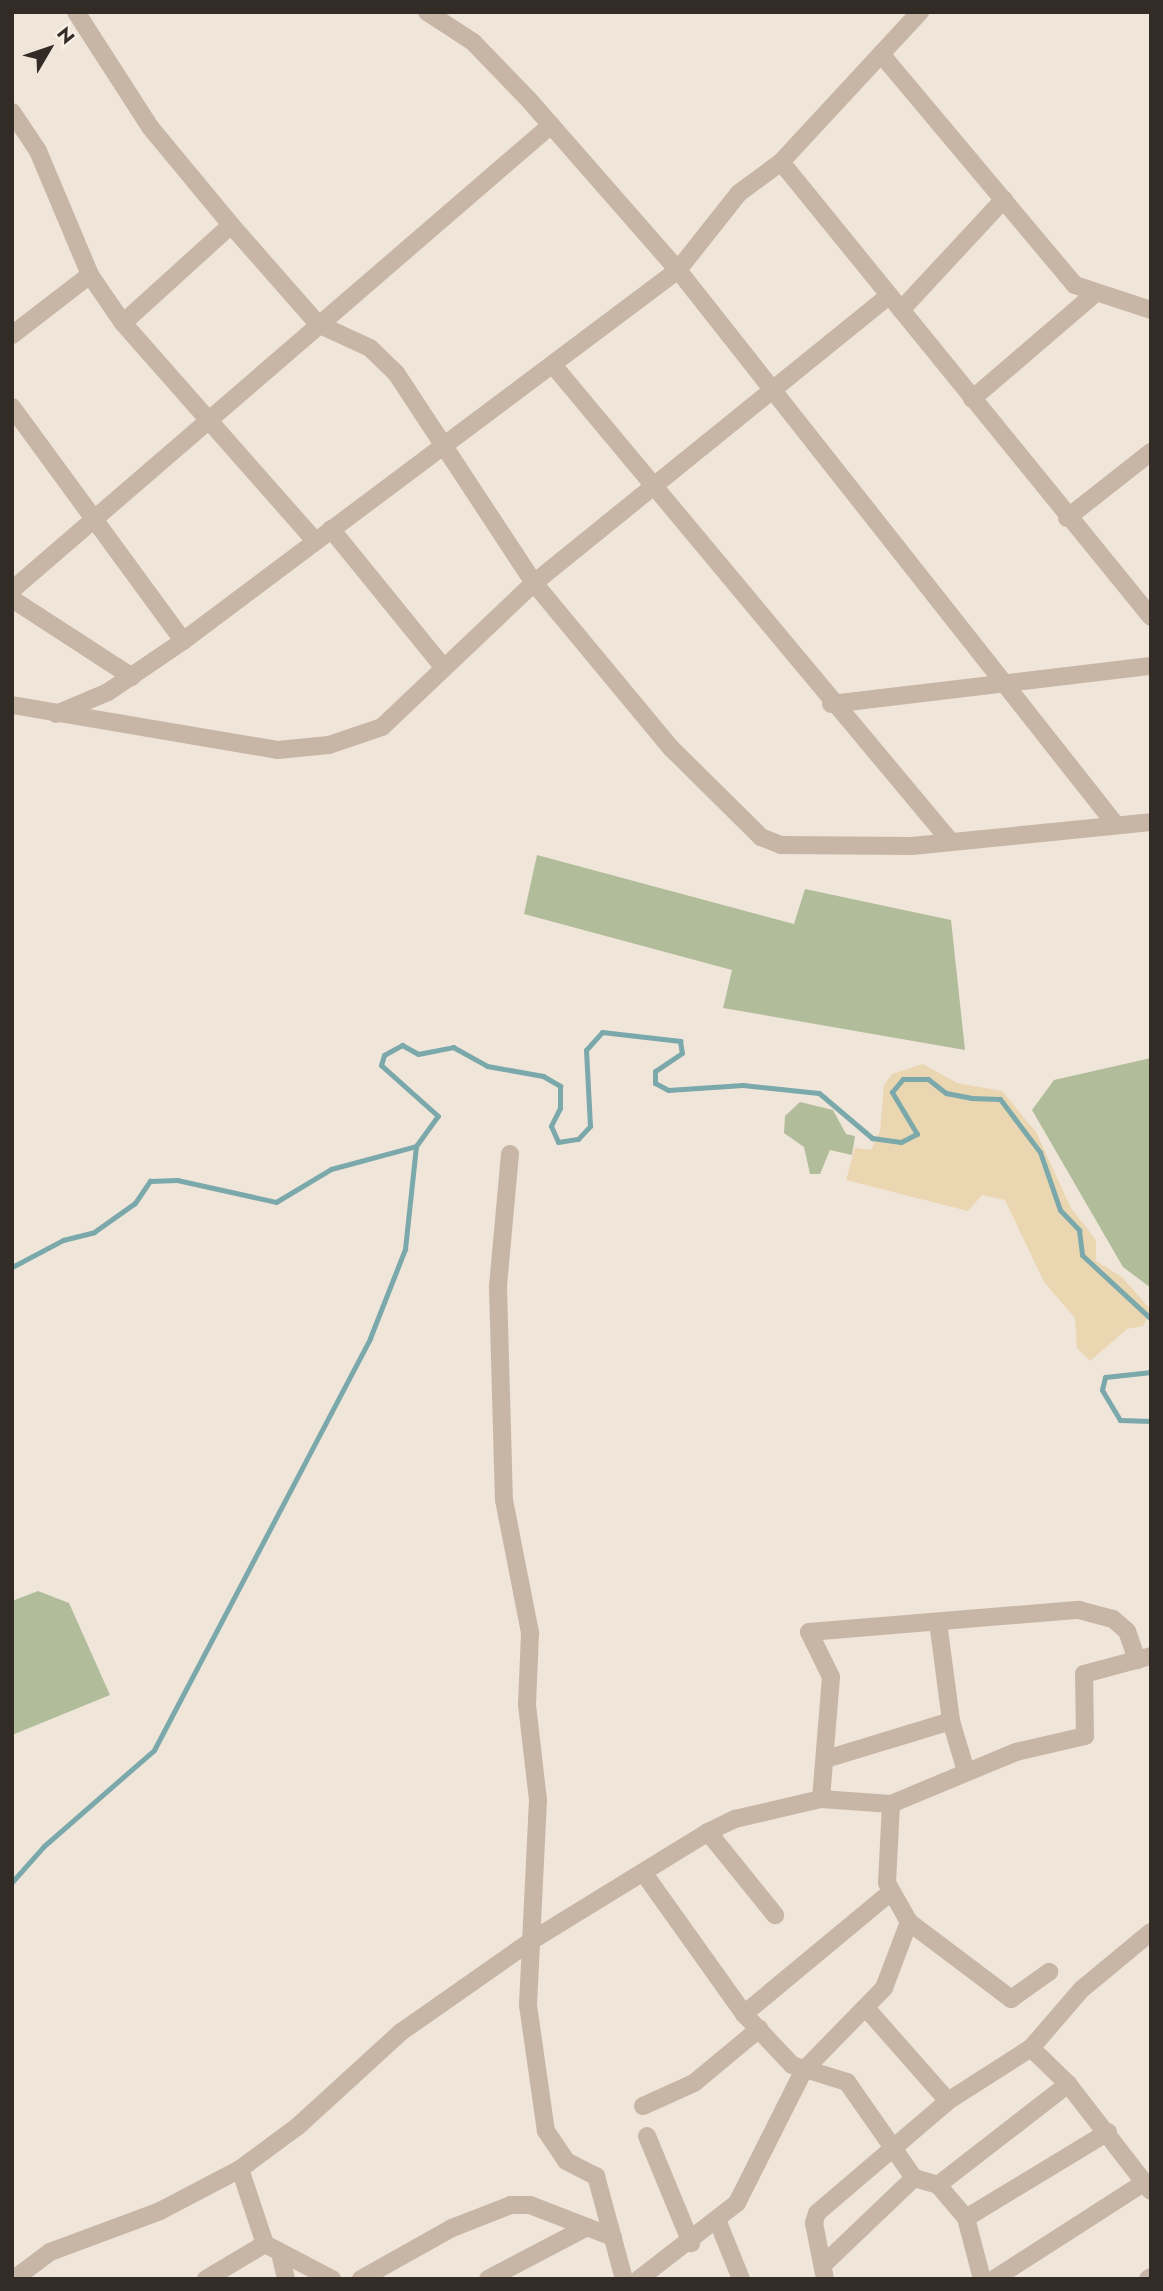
<!DOCTYPE html>
<html>
<head>
<meta charset="utf-8">
<style>
  body { margin:0 }
  #map { position:relative; width:1163px; height:2291px; overflow:hidden; background:#f0e5d9; font-family:Jost,sans-serif }
  div>[style] { position:absolute }
  .green>* { inset:0; background:#b1bd9a }
  .sand>* { inset:0; background:#ead7b1 }
  .stream>* { height:5px; margin:-2.5px; padding:0 2.5px; transform-origin:2.5px; border-radius:2.5px; background:#7aa8ab }
  .minor>* { height:18px; margin:-9px; padding:0 9px; transform-origin:9px; border-radius:9px; background:#c7b6a6 }
  span { translate:-50% -50%; white-space:nowrap; text-align:center; line-height:1.15; -webkit-text-stroke:7px #f8efe5; paint-order:stroke }
  .frame { position:absolute; inset:0; border:14px solid #332b26; pointer-events:none }
  .north { position:absolute; left:14px; top:14px; width:70px; height:70px; -webkit-text-stroke:5px #f8efe5; paint-order:stroke; rotate:51deg; font-size:19px; font-weight:700; line-height:28px; text-align:center; color:#332b26 }
  .north::after { content:''; display:block; margin:auto; width:24px; height:32px; background:#332b26; clip-path:polygon(50% 0,100% 100%,50% 72%,0 100%) }
</style>
</head>
<body>
<div id="map">
  <div class="green">
    <div style="clip-path:polygon(537px 855px,794px 924px,805px 889px,951px 920px,965px 1050px,723px 1008px,732px 970px,524px 914px)"></div>
    <div style="clip-path:polygon(1151px 1058px,1151px 1288px,1123px 1267px,1032px 1110px,1054px 1080px)"></div>
    <div style="clip-path:polygon(800px 1102px,833px 1110px,846px 1134px,855px 1136px,852px 1155px,830px 1150px,820px 1174px,810px 1174px,804px 1147px,784px 1133px,785px 1116px)"></div>
    <div style="clip-path:polygon(38px 1591px,69px 1603px,110px 1695px,12px 1735px,12px 1601px)"></div>
  </div>
  <div class="sand">
    <div style="clip-path:polygon(923px 1064px,957px 1083px,1002px 1091px,1036px 1132px,1071px 1208px,1096px 1240px,1096px 1261px,1122px 1277px,1151px 1310px,1143px 1326px,1127px 1329px,1090px 1361px,1077px 1348px,1075px 1318px,1044px 1282px,1005px 1200px,982px 1195px,968px 1211px,846px 1180px,855px 1148px,871px 1150px,880px 1131px,884px 1085px,892px 1074px)"></div>
  </div>
  <div class="stream">
    <div style="left:12px;top:1267px;width:58px;rotate:-27.9deg"></div>
    <div style="left:63px;top:1240px;width:32px;rotate:-14deg"></div>
    <div style="left:94px;top:1232px;width:50px;rotate:-35.3deg"></div>
    <div style="left:135px;top:1203px;width:27px;rotate:-56deg"></div>
    <div style="left:150px;top:1181px;width:27px;rotate:-2deg"></div>
    <div style="left:177px;top:1180px;width:101px;rotate:12.5deg"></div>
    <div style="left:276px;top:1202px;width:64px;rotate:-31deg"></div>
    <div style="left:331px;top:1169px;width:88px;rotate:-15.1deg"></div>
    <div style="left:416px;top:1146px;width:37px;rotate:-54deg"></div>
    <div style="left:438px;top:1116px;width:76px;rotate:-138.2deg"></div>
    <div style="left:381px;top:1065px;width:10px;rotate:-73deg"></div>
    <div style="left:384px;top:1055px;width:21px;rotate:-29deg"></div>
    <div style="left:402px;top:1045px;width:18px;rotate:29deg"></div>
    <div style="left:418px;top:1054px;width:36px;rotate:-11deg"></div>
    <div style="left:453px;top:1047px;width:39px;rotate:29deg"></div>
    <div style="left:487px;top:1066px;width:57px;rotate:10.1deg"></div>
    <div style="left:543px;top:1076px;width:20px;rotate:30deg"></div>
    <div style="left:560px;top:1086px;width:22px;rotate:90deg"></div>
    <div style="left:560px;top:1108px;width:20px;rotate:117deg"></div>
    <div style="left:551px;top:1126px;width:17px;rotate:66deg"></div>
    <div style="left:558px;top:1142px;width:20px;rotate:-9deg"></div>
    <div style="left:578px;top:1139px;width:18px;rotate:-47deg"></div>
    <div style="left:590px;top:1126px;width:76px;rotate:-93deg"></div>
    <div style="left:586px;top:1050px;width:24px;rotate:-48deg"></div>
    <div style="left:602px;top:1032px;width:79px;rotate:6.6deg"></div>
    <div style="left:680px;top:1041px;width:12px;rotate:81deg"></div>
    <div style="left:682px;top:1053px;width:32px;rotate:146deg"></div>
    <div style="left:655px;top:1071px;width:12px;rotate:90deg"></div>
    <div style="left:655px;top:1083px;width:15px;rotate:28deg"></div>
    <div style="left:668px;top:1090px;width:75px;rotate:-3.8deg"></div>
    <div style="left:743px;top:1085px;width:76px;rotate:6deg"></div>
    <div style="left:819px;top:1093px;width:70px;rotate:40.3deg"></div>
    <div style="left:872px;top:1138px;width:29px;rotate:8deg"></div>
    <div style="left:901px;top:1142px;width:18px;rotate:-27deg"></div>
    <div style="left:917px;top:1134px;width:49px;rotate:-120.8deg"></div>
    <div style="left:892px;top:1092px;width:17px;rotate:-50deg"></div>
    <div style="left:903px;top:1079px;width:25px"></div>
    <div style="left:928px;top:1079px;width:23px;rotate:38deg"></div>
    <div style="left:946px;top:1093px;width:25px;rotate:11deg"></div>
    <div style="left:971px;top:1098px;width:29px;rotate:2deg"></div>
    <div style="left:1000px;top:1099px;width:66px;rotate:53deg"></div>
    <div style="left:1040px;top:1152px;width:61px;rotate:71deg"></div>
    <div style="left:1060px;top:1210px;width:28px;rotate:46deg"></div>
    <div style="left:1079px;top:1230px;width:25px;rotate:83deg"></div>
    <div style="left:1082px;top:1255px;width:94px;rotate:42.8deg"></div>
    <div style="left:1151px;top:1372px;width:46px;rotate:173.8deg"></div>
    <div style="left:1105px;top:1377px;width:13px;rotate:103deg"></div>
    <div style="left:1102px;top:1390px;width:35px;rotate:59deg"></div>
    <div style="left:1120px;top:1420px;width:31px;rotate:2deg"></div>
    <div style="left:12px;top:1882px;width:48px;rotate:-48.4deg"></div>
    <div style="left:44px;top:1846px;width:146px;rotate:-41.1deg"></div>
    <div style="left:154px;top:1750px;width:465px;rotate:-62.3deg"></div>
    <div style="left:370px;top:1338px;width:96px;rotate:-68.5deg"></div>
    <div style="left:405px;top:1249px;width:104px;rotate:-83.9deg"></div>
  </div>
  <div class="minor">
    <div style="left:76px;top:12px;width:137px;rotate:57.2deg"></div>
    <div style="left:150px;top:127px;width:127px;rotate:50.4deg"></div>
    <div style="left:231px;top:225px;width:132px;rotate:48.7deg"></div>
    <div style="left:318px;top:324px;width:57px;rotate:24.8deg"></div>
    <div style="left:370px;top:348px;width:36px;rotate:44deg"></div>
    <div style="left:396px;top:373px;width:251px;rotate:56.7deg"></div>
    <div style="left:534px;top:583px;width:214px;rotate:50.3deg"></div>
    <div style="left:671px;top:748px;width:127px;rotate:44.7deg"></div>
    <div style="left:761px;top:837px;width:22px;rotate:22deg"></div>
    <div style="left:781px;top:845px;width:131px;rotate:0.4deg"></div>
    <div style="left:912px;top:846px;width:240px;rotate:-5.7deg"></div>
    <div style="left:427px;top:12px;width:55px;rotate:33.1deg"></div>
    <div style="left:473px;top:42px;width:81px;rotate:46deg"></div>
    <div style="left:529px;top:100px;width:226px;rotate:48.8deg"></div>
    <div style="left:678px;top:270px;width:707px;rotate:51.72deg"></div>
    <div style="left:881px;top:54px;width:302px;rotate:50deg"></div>
    <div style="left:1075px;top:285px;width:80px;rotate:18.2deg"></div>
    <div style="left:12px;top:112px;width:47px;rotate:56.3deg"></div>
    <div style="left:38px;top:151px;width:134px;rotate:67.2deg"></div>
    <div style="left:90px;top:275px;width:58px;rotate:55.5deg"></div>
    <div style="left:123px;top:323px;width:290px;rotate:48.6deg"></div>
    <div style="left:781px;top:162px;width:586px;rotate:50.88deg"></div>
    <div style="left:901px;top:310px;width:151px;rotate:-47.1deg"></div>
    <div style="left:123px;top:323px;width:146px;rotate:-42.2deg"></div>
    <div style="left:12px;top:335px;width:98px;rotate:-37.6deg"></div>
    <div style="left:553px;top:365px;width:621px;rotate:50.16deg"></div>
    <div style="left:972px;top:399px;width:158px;rotate:-40.6deg"></div>
    <div style="left:12px;top:407px;width:290px;rotate:53.8deg"></div>
    <div style="left:1067px;top:518px;width:107px;rotate:-38.2deg"></div>
    <div style="left:331px;top:529px;width:178px;rotate:50.9deg"></div>
    <div style="left:12px;top:590px;width:712px;rotate:-40.78deg"></div>
    <div style="left:12px;top:599px;width:143px;rotate:33deg"></div>
    <div style="left:831px;top:704px;width:322px;rotate:-6.8deg"></div>
    <div style="left:12px;top:705px;width:270px;rotate:9.6deg"></div>
    <div style="left:278px;top:750px;width:51px;rotate:-5.6deg"></div>
    <div style="left:329px;top:745px;width:56px;rotate:-18.8deg"></div>
    <div style="left:382px;top:727px;width:209px;rotate:-43.5deg"></div>
    <div style="left:534px;top:583px;width:457px;rotate:-39deg"></div>
    <div style="left:56px;top:714px;width:56px;rotate:-22.9deg"></div>
    <div style="left:108px;top:692px;width:91px;rotate:-34.2deg"></div>
    <div style="left:183px;top:641px;width:619px;rotate:-36.85deg"></div>
    <div style="left:678px;top:270px;width:98px;rotate:-51.6deg"></div>
    <div style="left:739px;top:193px;width:52px;rotate:-36.4deg"></div>
    <div style="left:781px;top:162px;width:205px;rotate:-47.2deg"></div>
    <div style="left:510px;top:1154px;width:134px;rotate:95.2deg"></div>
    <div style="left:498px;top:1287px;width:213px;rotate:88.4deg"></div>
    <div style="left:504px;top:1500px;width:136px;rotate:78.9deg"></div>
    <div style="left:530px;top:1633px;width:72px;rotate:92.4deg"></div>
    <div style="left:527px;top:1705px;width:96px;rotate:83.4deg"></div>
    <div style="left:538px;top:1800px;width:205px;rotate:92.8deg"></div>
    <div style="left:528px;top:2005px;width:127px;rotate:81.9deg"></div>
    <div style="left:546px;top:2131px;width:36px;rotate:56deg"></div>
    <div style="left:566px;top:2161px;width:34px;rotate:27deg"></div>
    <div style="left:596px;top:2176px;width:107px;rotate:74.8deg"></div>
    <div style="left:938px;top:1622px;width:100px;rotate:82.5deg"></div>
    <div style="left:951px;top:1721px;width:52px;rotate:73.3deg"></div>
    <div style="left:809px;top:1632px;width:271px;rotate:-4.7deg"></div>
    <div style="left:1079px;top:1610px;width:35px;rotate:15deg"></div>
    <div style="left:1113px;top:1619px;width:18px;rotate:41deg"></div>
    <div style="left:1127px;top:1631px;width:31px;rotate:71deg"></div>
    <div style="left:809px;top:1632px;width:50px;rotate:63.9deg"></div>
    <div style="left:831px;top:1677px;width:122px;rotate:94.7deg"></div>
    <div style="left:826px;top:1759px;width:131px;rotate:-16.9deg"></div>
    <div style="left:708px;top:1832px;width:107px;rotate:51.1deg"></div>
    <div style="left:645px;top:1875px;width:171px;rotate:54.5deg"></div>
    <div style="left:744px;top:2014px;width:70px;rotate:46.7deg"></div>
    <div style="left:792px;top:2065px;width:58px;rotate:17.2deg"></div>
    <div style="left:847px;top:2082px;width:117px;rotate:55.1deg"></div>
    <div style="left:909px;top:1922px;width:128px;rotate:37deg"></div>
    <div style="left:1011px;top:1999px;width:47px;rotate:-35.4deg"></div>
    <div style="left:866px;top:2008px;width:124px;rotate:48.6deg"></div>
    <div style="left:744px;top:2014px;width:190px;rotate:-39.7deg"></div>
    <div style="left:1031px;top:2048px;width:52px;rotate:44.2deg"></div>
    <div style="left:1068px;top:2084px;width:135px;rotate:52.2deg"></div>
    <div style="left:643px;top:2106px;width:56px;rotate:-24.3deg"></div>
    <div style="left:694px;top:2083px;width:85px;rotate:-39.7deg"></div>
    <div style="left:647px;top:2136px;width:116px;rotate:67.6deg"></div>
    <div style="left:240px;top:2169px;width:79px;rotate:71.6deg"></div>
    <div style="left:265px;top:2244px;width:76px;rotate:27.6deg"></div>
    <div style="left:938px;top:2185px;width:43px;rotate:49.7deg"></div>
    <div style="left:966px;top:2218px;width:63px;rotate:75.3deg"></div>
    <div style="left:966px;top:2218px;width:166px;rotate:-31.2deg"></div>
    <div style="left:718px;top:2222px;width:61px;rotate:68deg"></div>
    <div style="left:280px;top:2253px;width:27px;rotate:77deg"></div>
    <div style="left:825px;top:2263px;width:123px;rotate:-43.7deg"></div>
    <div style="left:914px;top:2178px;width:25px;rotate:16deg"></div>
    <div style="left:938px;top:2185px;width:165px;rotate:-37.8deg"></div>
    <div style="left:14px;top:2279px;width:45px;rotate:-36.9deg"></div>
    <div style="left:50px;top:2252px;width:117px;rotate:-20.4deg"></div>
    <div style="left:160px;top:2211px;width:90px;rotate:-27.7deg"></div>
    <div style="left:240px;top:2169px;width:71px;rotate:-36.4deg"></div>
    <div style="left:297px;top:2127px;width:141px;rotate:-42.4deg"></div>
    <div style="left:401px;top:2032px;width:159px;rotate:-35deg"></div>
    <div style="left:531px;top:1941px;width:208px;rotate:-31.6deg"></div>
    <div style="left:708px;top:1832px;width:30px;rotate:-26deg"></div>
    <div style="left:735px;top:1819px;width:88px;rotate:-13.1deg"></div>
    <div style="left:821px;top:1799px;width:70px;rotate:4.1deg"></div>
    <div style="left:891px;top:1804px;width:135px;rotate:-22.6deg"></div>
    <div style="left:1016px;top:1752px;width:71px;rotate:-13.1deg"></div>
    <div style="left:1085px;top:1736px;width:62px;rotate:-90.9deg"></div>
    <div style="left:1084px;top:1674px;width:69px;rotate:-15deg"></div>
    <div style="left:206px;top:2279px;width:69px;rotate:-30.7deg"></div>
    <div style="left:361px;top:2279px;width:104px;rotate:-29.3deg"></div>
    <div style="left:452px;top:2228px;width:63px;rotate:-21.3deg"></div>
    <div style="left:511px;top:2205px;width:19px"></div>
    <div style="left:530px;top:2205px;width:89px;rotate:21.1deg"></div>
    <div style="left:488px;top:2279px;width:112px;rotate:-27.7deg"></div>
    <div style="left:639px;top:2279px;width:124px;rotate:-37.8deg"></div>
    <div style="left:737px;top:2203px;width:149px;rotate:-63.3deg"></div>
    <div style="left:804px;top:2070px;width:115px;rotate:-45.7deg"></div>
    <div style="left:884px;top:1988px;width:71px;rotate:-69.3deg"></div>
    <div style="left:909px;top:1922px;width:45px;rotate:-119.4deg"></div>
    <div style="left:887px;top:1883px;width:79px;rotate:-87.1deg"></div>
    <div style="left:825px;top:2279px;width:57px;rotate:-101.1deg"></div>
    <div style="left:814px;top:2223px;width:10px;rotate:-73deg"></div>
    <div style="left:817px;top:2213px;width:172px;rotate:-40.5deg"></div>
    <div style="left:948px;top:2101px;width:98px;rotate:-32.6deg"></div>
    <div style="left:1031px;top:2048px;width:78px;rotate:-49.2deg"></div>
    <div style="left:1082px;top:1989px;width:89px;rotate:-39.6deg"></div>
    <div style="left:994px;top:2279px;width:179px;rotate:-32.7deg"></div>
    <div style="left:1148px;top:2279px;width:4px;rotate:-34deg"></div>
  </div>
  <div class="frame"></div>
  <div class="north">N</div>
</div>
</body>
</html>
